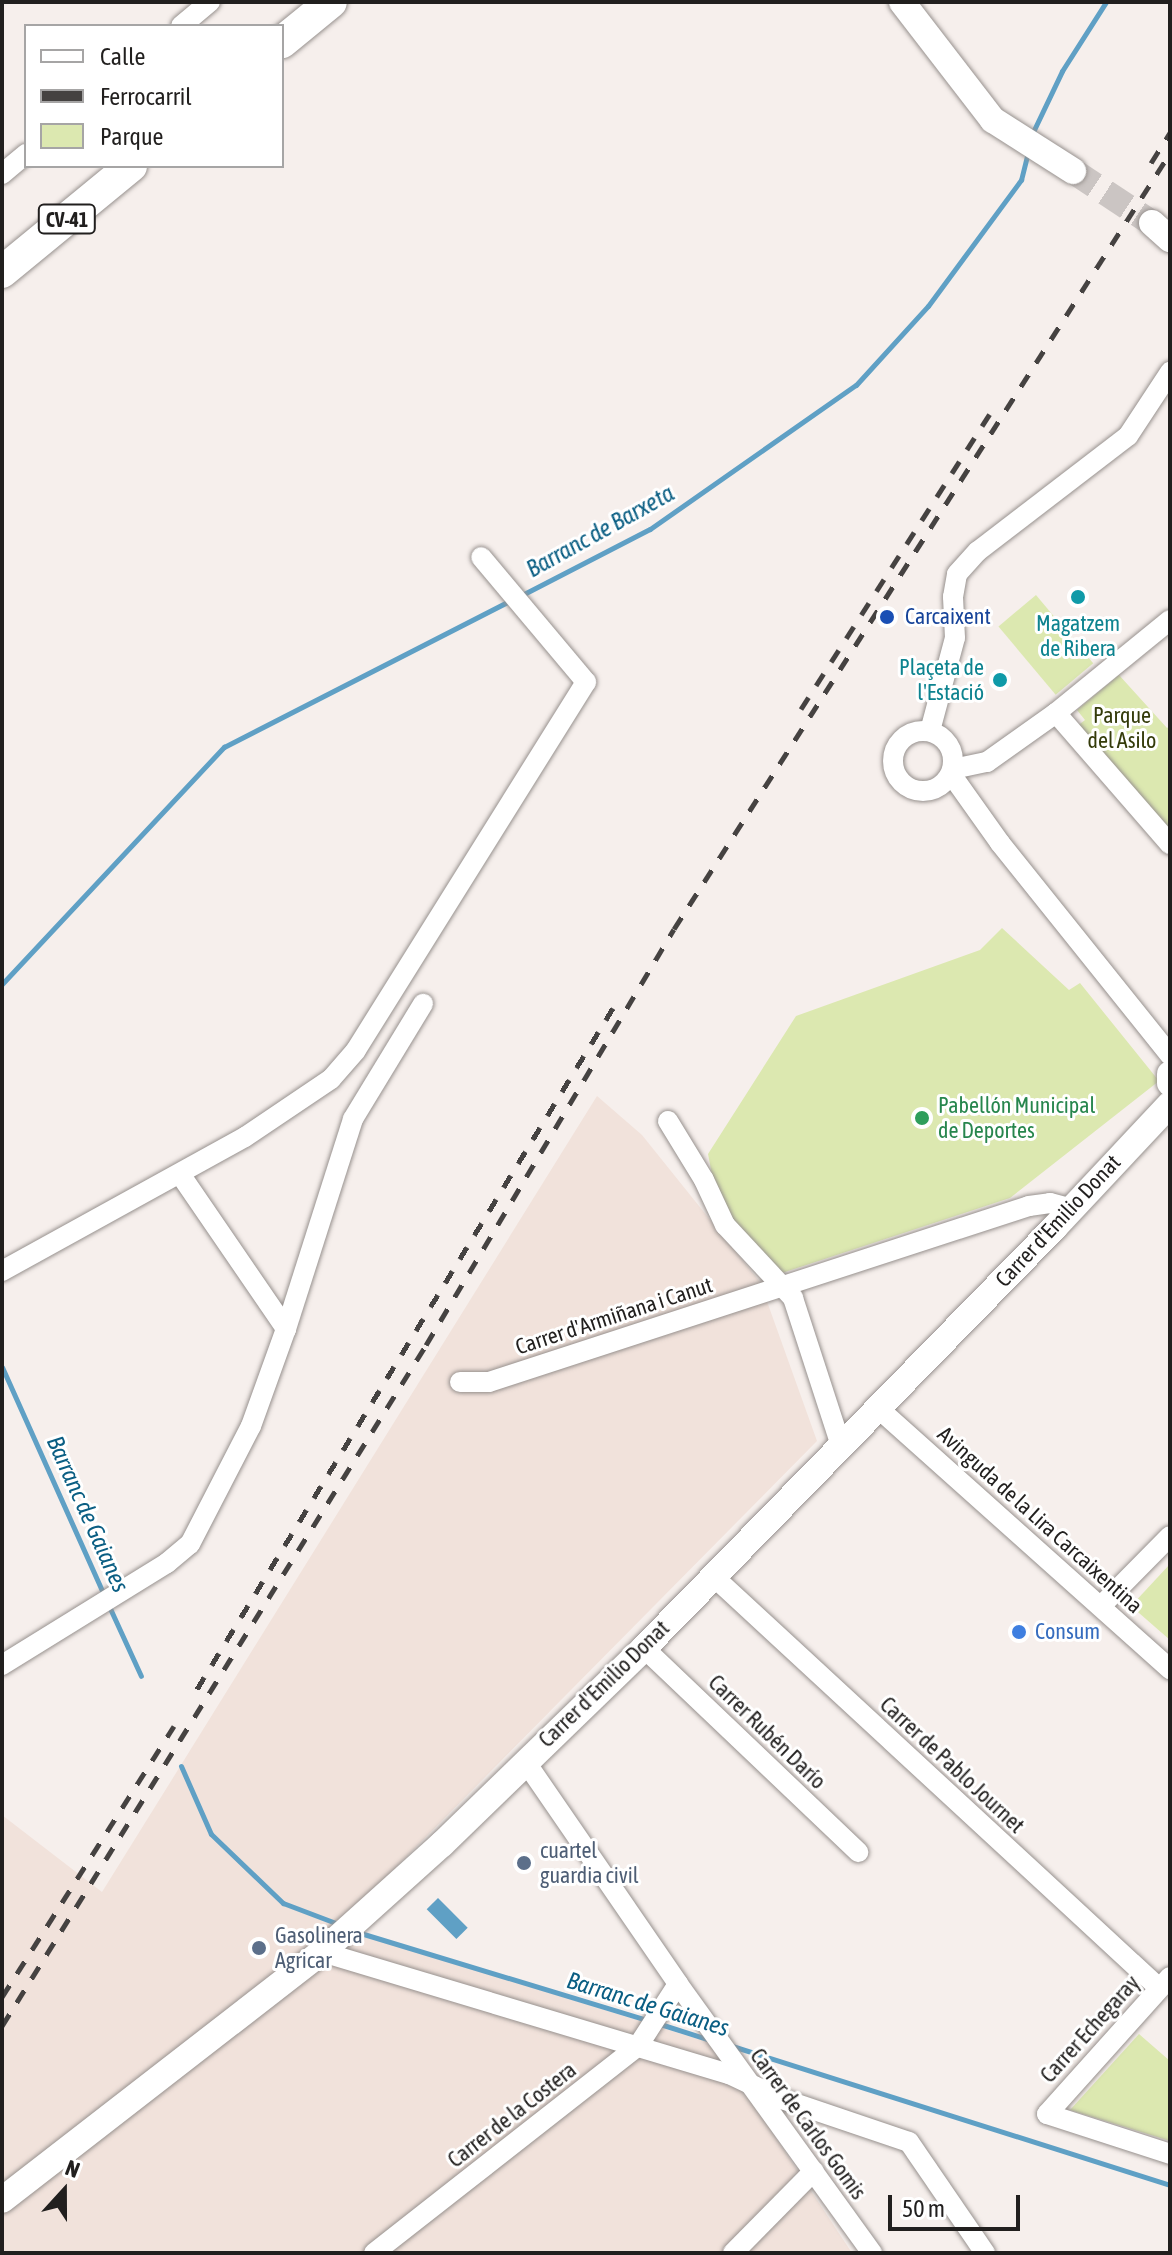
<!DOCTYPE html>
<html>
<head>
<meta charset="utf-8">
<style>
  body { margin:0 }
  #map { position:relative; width:1172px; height:2255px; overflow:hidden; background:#f6efec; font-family:"Asap Condensed",sans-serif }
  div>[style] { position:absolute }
  .built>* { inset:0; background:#f1e2db }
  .green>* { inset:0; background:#dce8b0; transform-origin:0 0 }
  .water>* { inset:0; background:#5fa0c5; transform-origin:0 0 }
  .stream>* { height:5px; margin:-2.5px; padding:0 2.5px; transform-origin:2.5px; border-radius:2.5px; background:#5fa0c5 }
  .tertiary-tunnel>* { height:26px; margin-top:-13px; transform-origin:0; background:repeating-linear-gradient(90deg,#cbc5c3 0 26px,transparent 0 39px) }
  .roads { filter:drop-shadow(0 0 2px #97918e) drop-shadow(0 0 2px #97918e) }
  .minor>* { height:20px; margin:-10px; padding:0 10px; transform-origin:10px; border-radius:10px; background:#fff }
  .minor>.ring { margin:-10px; padding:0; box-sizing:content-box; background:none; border:20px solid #fff; border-radius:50% }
  .tertiary>* { height:26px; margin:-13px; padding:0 13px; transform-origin:13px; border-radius:13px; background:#fff }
  .primary>* { height:32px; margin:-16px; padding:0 16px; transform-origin:16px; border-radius:16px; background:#fff }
  .rail>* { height:5px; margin-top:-2.5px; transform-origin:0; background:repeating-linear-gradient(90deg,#454241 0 14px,transparent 0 28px) }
  .dots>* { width:22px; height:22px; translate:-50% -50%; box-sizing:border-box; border:4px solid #fff; border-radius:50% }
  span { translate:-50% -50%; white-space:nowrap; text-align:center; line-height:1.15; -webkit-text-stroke:6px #fff; paint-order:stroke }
  .shield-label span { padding:2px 6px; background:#fff; border:2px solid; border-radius:6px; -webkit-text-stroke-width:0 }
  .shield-label { font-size:20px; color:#211f1e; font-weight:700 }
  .transit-label { font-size:22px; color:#164399 }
  .left { translate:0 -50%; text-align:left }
  .culture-label { font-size:22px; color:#0d838f }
  .right { translate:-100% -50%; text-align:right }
  .park-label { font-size:22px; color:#343b0a }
  .leisure-label { font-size:22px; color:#27864d }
  .street-label { font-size:22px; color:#211f1e }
  .shop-label { font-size:22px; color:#366cbe }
  .service-label { font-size:22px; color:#4e5e75 }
  .water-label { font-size:24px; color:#0a5e83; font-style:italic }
  .frame { position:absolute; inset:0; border:4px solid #211f1e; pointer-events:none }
  .legend { position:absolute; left:24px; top:24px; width:260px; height:144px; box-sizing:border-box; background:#fff; border:2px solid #a6a5a5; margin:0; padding:10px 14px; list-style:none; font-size:24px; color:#211f1e }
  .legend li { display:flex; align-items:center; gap:16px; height:40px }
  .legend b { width:40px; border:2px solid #a6a5a5 }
  .north { position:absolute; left:24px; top:2151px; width:80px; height:80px; -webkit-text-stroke:6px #fff; paint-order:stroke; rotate:21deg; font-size:22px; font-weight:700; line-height:32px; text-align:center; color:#211f1e }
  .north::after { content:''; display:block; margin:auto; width:28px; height:36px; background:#211f1e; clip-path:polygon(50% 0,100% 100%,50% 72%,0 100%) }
  .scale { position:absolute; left:888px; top:2195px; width:132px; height:36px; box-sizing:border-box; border:4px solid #211f1e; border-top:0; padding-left:10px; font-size:24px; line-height:28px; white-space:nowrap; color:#211f1e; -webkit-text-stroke:6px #fff; paint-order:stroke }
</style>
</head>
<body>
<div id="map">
  <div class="built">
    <div style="clip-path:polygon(597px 1096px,642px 1135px,760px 1282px,817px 1441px,337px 1927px,714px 2044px,852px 2253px,2px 2253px,2px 1815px,102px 1892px)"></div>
  </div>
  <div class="green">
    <div style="left:1036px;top:595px;width:89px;height:49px;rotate:50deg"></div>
    <div style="clip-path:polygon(1119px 675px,1167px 728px,1170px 726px,1170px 832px,1076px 727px,1085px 720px,1077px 710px)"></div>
    <div style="clip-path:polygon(1002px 928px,1069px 990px,1080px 983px,1159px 1081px,1010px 1198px,779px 1274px,730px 1222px,712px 1175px,708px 1154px,796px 1016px,980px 950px)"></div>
    <div style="clip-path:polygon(1170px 1564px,1170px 1640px,1131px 1606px)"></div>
    <div style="clip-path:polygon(1139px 2034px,1170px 2061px,1170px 2141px,1070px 2110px)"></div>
  </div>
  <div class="water">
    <div style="left:438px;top:1898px;width:42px;height:16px;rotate:45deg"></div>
  </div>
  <div class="stream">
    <div style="left:1032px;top:134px;width:70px;rotate:-64.5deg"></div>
    <div style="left:1062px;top:71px;width:82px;rotate:-57.5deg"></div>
    <div style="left:520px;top:596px;width:146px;rotate:-27.3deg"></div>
    <div style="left:650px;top:529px;width:251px;rotate:-35deg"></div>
    <div style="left:856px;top:385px;width:107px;rotate:-47.7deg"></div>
    <div style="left:928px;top:306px;width:157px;rotate:-53.6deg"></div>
    <div style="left:1021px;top:180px;width:29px;rotate:-76deg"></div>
    <div style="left:2px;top:984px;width:325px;rotate:-46.9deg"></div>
    <div style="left:224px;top:747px;width:322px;rotate:-27.1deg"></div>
    <div style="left:2px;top:1367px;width:250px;rotate:65.9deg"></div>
    <div style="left:108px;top:1604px;width:79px;rotate:65.4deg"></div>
    <div style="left:181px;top:1766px;width:74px;rotate:66.2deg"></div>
    <div style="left:211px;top:1834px;width:100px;rotate:43.8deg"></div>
    <div style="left:283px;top:1903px;width:62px;rotate:20.8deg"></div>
    <div style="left:357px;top:1932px;width:306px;rotate:16.9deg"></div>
    <div style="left:660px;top:2024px;width:49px;rotate:17.7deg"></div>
    <div style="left:732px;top:2046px;width:460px;rotate:17.6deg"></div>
  </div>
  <div class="tertiary-tunnel">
    <div style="left:1073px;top:171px;width:95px;rotate:33.4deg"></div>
  </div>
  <div class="roads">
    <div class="minor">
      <div style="left:181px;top:26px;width:38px;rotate:-40deg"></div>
      <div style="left:2px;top:174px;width:31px;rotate:-40deg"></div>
      <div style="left:1056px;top:713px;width:174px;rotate:49deg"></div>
      <div class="ring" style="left:893px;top:731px;width:40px;height:40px"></div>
      <div style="left:930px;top:731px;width:96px;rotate:-75deg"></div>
      <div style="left:955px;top:638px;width:41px;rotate:-92.8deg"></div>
      <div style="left:953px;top:597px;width:23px;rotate:-80deg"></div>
      <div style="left:957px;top:574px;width:31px;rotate:-48deg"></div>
      <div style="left:978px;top:551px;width:189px;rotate:-37.5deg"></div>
      <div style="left:1128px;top:436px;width:77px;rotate:-56.7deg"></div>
      <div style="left:953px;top:769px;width:35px;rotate:-12deg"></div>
      <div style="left:987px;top:762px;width:85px;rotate:-35.4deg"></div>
      <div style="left:1056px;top:713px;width:147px;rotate:-39.2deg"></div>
      <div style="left:951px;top:774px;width:85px;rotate:54.6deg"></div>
      <div style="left:1000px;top:843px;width:272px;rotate:51.3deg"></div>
      <div style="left:668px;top:1121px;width:69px;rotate:58.6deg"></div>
      <div style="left:704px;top:1180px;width:50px;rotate:65deg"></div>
      <div style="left:725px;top:1225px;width:100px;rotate:47deg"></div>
      <div style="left:793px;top:1298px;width:156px;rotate:72deg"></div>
      <div style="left:180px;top:1174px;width:188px;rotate:55.6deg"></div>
      <div style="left:2px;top:1271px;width:277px;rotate:-28.9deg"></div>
      <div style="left:245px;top:1137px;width:104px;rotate:-34deg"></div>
      <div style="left:331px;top:1079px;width:38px;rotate:-49deg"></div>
      <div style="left:356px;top:1050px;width:434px;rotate:-58deg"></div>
      <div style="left:586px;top:682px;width:163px;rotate:-130deg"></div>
      <div style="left:460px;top:1382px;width:29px"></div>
      <div style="left:489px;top:1382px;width:568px;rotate:-18.05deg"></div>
      <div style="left:1029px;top:1206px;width:21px;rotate:-8deg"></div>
      <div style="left:1050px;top:1203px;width:23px;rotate:15deg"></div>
      <div style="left:878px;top:1408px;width:392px;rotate:41.8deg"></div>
      <div style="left:713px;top:1576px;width:607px;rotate:42.73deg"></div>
      <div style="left:1101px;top:1606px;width:98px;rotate:-45.4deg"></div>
      <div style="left:644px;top:1648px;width:296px;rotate:43.6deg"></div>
      <div style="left:2px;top:1665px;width:194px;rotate:-31.7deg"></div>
      <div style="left:167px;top:1563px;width:30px;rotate:-40deg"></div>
      <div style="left:190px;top:1544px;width:133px;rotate:-62.7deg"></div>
      <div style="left:251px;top:1426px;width:103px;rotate:-70.2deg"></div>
      <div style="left:286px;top:1329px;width:220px;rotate:-72.3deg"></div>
      <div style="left:353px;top:1119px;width:135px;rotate:-58.7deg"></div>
      <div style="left:525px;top:1761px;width:270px;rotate:55.5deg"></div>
      <div style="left:678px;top:1984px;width:332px;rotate:54.2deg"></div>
      <div style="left:322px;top:1952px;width:425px;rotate:16.7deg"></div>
      <div style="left:729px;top:2074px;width:59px;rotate:25.3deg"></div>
      <div style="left:782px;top:2099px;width:134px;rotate:18.7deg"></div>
      <div style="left:909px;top:2142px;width:135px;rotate:55.6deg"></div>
      <div style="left:1170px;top:1977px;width:184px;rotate:131.9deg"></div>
      <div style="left:1047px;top:2114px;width:129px;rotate:18deg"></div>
      <div style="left:374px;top:2253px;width:335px;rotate:-38.1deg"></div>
      <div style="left:638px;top:2046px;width:74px;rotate:-57.2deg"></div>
      <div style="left:733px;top:2253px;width:115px;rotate:-45.4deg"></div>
    </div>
    <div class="tertiary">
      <div style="left:902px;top:2px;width:149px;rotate:52.4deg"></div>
      <div style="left:993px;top:120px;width:95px;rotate:32.5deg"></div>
      <div style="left:1152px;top:223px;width:24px;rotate:42deg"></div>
      <div style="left:1170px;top:1074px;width:9px;rotate:90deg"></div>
      <div style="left:2px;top:2200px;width:405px;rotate:-37.8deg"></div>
      <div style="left:322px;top:1952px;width:161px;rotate:-42deg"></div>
      <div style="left:442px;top:1844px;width:281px;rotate:-44.1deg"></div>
      <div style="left:644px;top:1648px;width:588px;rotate:-45.69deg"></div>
      <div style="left:1055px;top:1227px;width:168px;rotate:-46.9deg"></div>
    </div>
    <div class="primary">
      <div style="left:282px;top:42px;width:63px;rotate:-39.2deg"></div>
      <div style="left:2px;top:272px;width:167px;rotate:-39.4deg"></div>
    </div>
  </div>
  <div class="rail">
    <div style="left:1151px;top:163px;width:36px;rotate:-58deg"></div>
    <div style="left:801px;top:709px;width:353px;rotate:-57.4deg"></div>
    <div style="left:197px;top:1689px;width:804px;rotate:-58.58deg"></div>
    <div style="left:2px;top:1997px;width:321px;rotate:-57.6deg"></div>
    <div style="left:2px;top:2026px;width:802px;rotate:-58.09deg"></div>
    <div style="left:426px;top:1345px;width:484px;rotate:-59.2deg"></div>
    <div style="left:674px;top:929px;width:921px;rotate:-57.41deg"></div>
  </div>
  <div class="dots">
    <div style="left:1078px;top:597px;background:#0f9aa8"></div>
    <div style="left:887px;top:617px;background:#1a4fb4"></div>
    <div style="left:1000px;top:680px;background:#0f9aa8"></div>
    <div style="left:922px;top:1118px;background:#2e9e5b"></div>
    <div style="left:1019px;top:1632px;background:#3f7fe0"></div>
    <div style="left:524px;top:1863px;background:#5c6f8a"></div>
    <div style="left:259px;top:1948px;background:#5c6f8a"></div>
  </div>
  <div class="shield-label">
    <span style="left:67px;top:219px">CV-41</span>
  </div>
  <div class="transit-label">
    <span class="left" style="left:905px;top:617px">Carcaixent</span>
  </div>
  <div class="culture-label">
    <span style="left:1078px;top:636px">Magatzem<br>de Ribera</span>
    <span class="right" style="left:984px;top:680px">Plaçeta de<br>l'Estació</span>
  </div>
  <div class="park-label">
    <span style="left:1122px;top:728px">Parque<br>del Asilo</span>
  </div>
  <div class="leisure-label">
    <span class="left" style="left:938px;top:1118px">Pabellón Municipal<br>de Deportes</span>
  </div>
  <div class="street-label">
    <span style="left:1058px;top:1221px;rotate:-47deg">Carrer d'Emilio Donat</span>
    <span style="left:614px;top:1316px;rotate:-18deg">Carrer d'Armiñana i Canut</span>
    <span style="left:1040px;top:1520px;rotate:42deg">Avinguda de la Lira Carcaixentina</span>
    <span style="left:604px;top:1684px;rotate:-44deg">Carrer d'Emilio Donat</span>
    <span style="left:767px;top:1732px;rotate:44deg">Carrer Rubén Darío</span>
    <span style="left:952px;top:1765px;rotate:43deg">Carrer de Pablo Journet</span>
    <span style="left:1090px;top:2029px;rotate:-48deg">Carrer Echegaray</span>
    <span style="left:512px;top:2115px;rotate:-38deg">Carrer de la Costera</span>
    <span style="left:808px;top:2124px;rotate:54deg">Carrer de Carlos Gomis</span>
  </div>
  <div class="shop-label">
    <span class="left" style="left:1035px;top:1632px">Consum</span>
  </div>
  <div class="service-label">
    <span class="left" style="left:540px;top:1863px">cuartel<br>guardia civil</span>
    <span class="left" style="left:275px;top:1948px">Gasolinera<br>Agricar</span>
  </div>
  <div class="water-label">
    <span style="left:600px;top:531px;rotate:-29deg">Barranc de Barxeta</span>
    <span style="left:88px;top:1514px;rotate:66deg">Barranc de Gaianes</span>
    <span style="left:648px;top:2004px;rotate:17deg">Barranc de Gaianes</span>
  </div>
  <div class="frame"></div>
  <ul class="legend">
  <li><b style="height:10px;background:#fff"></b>Calle</li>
  <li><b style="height:10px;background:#454241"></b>Ferrocarril</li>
  <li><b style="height:22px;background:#dce8b0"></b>Parque</li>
  </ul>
  <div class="north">N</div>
  <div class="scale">50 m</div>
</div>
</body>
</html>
